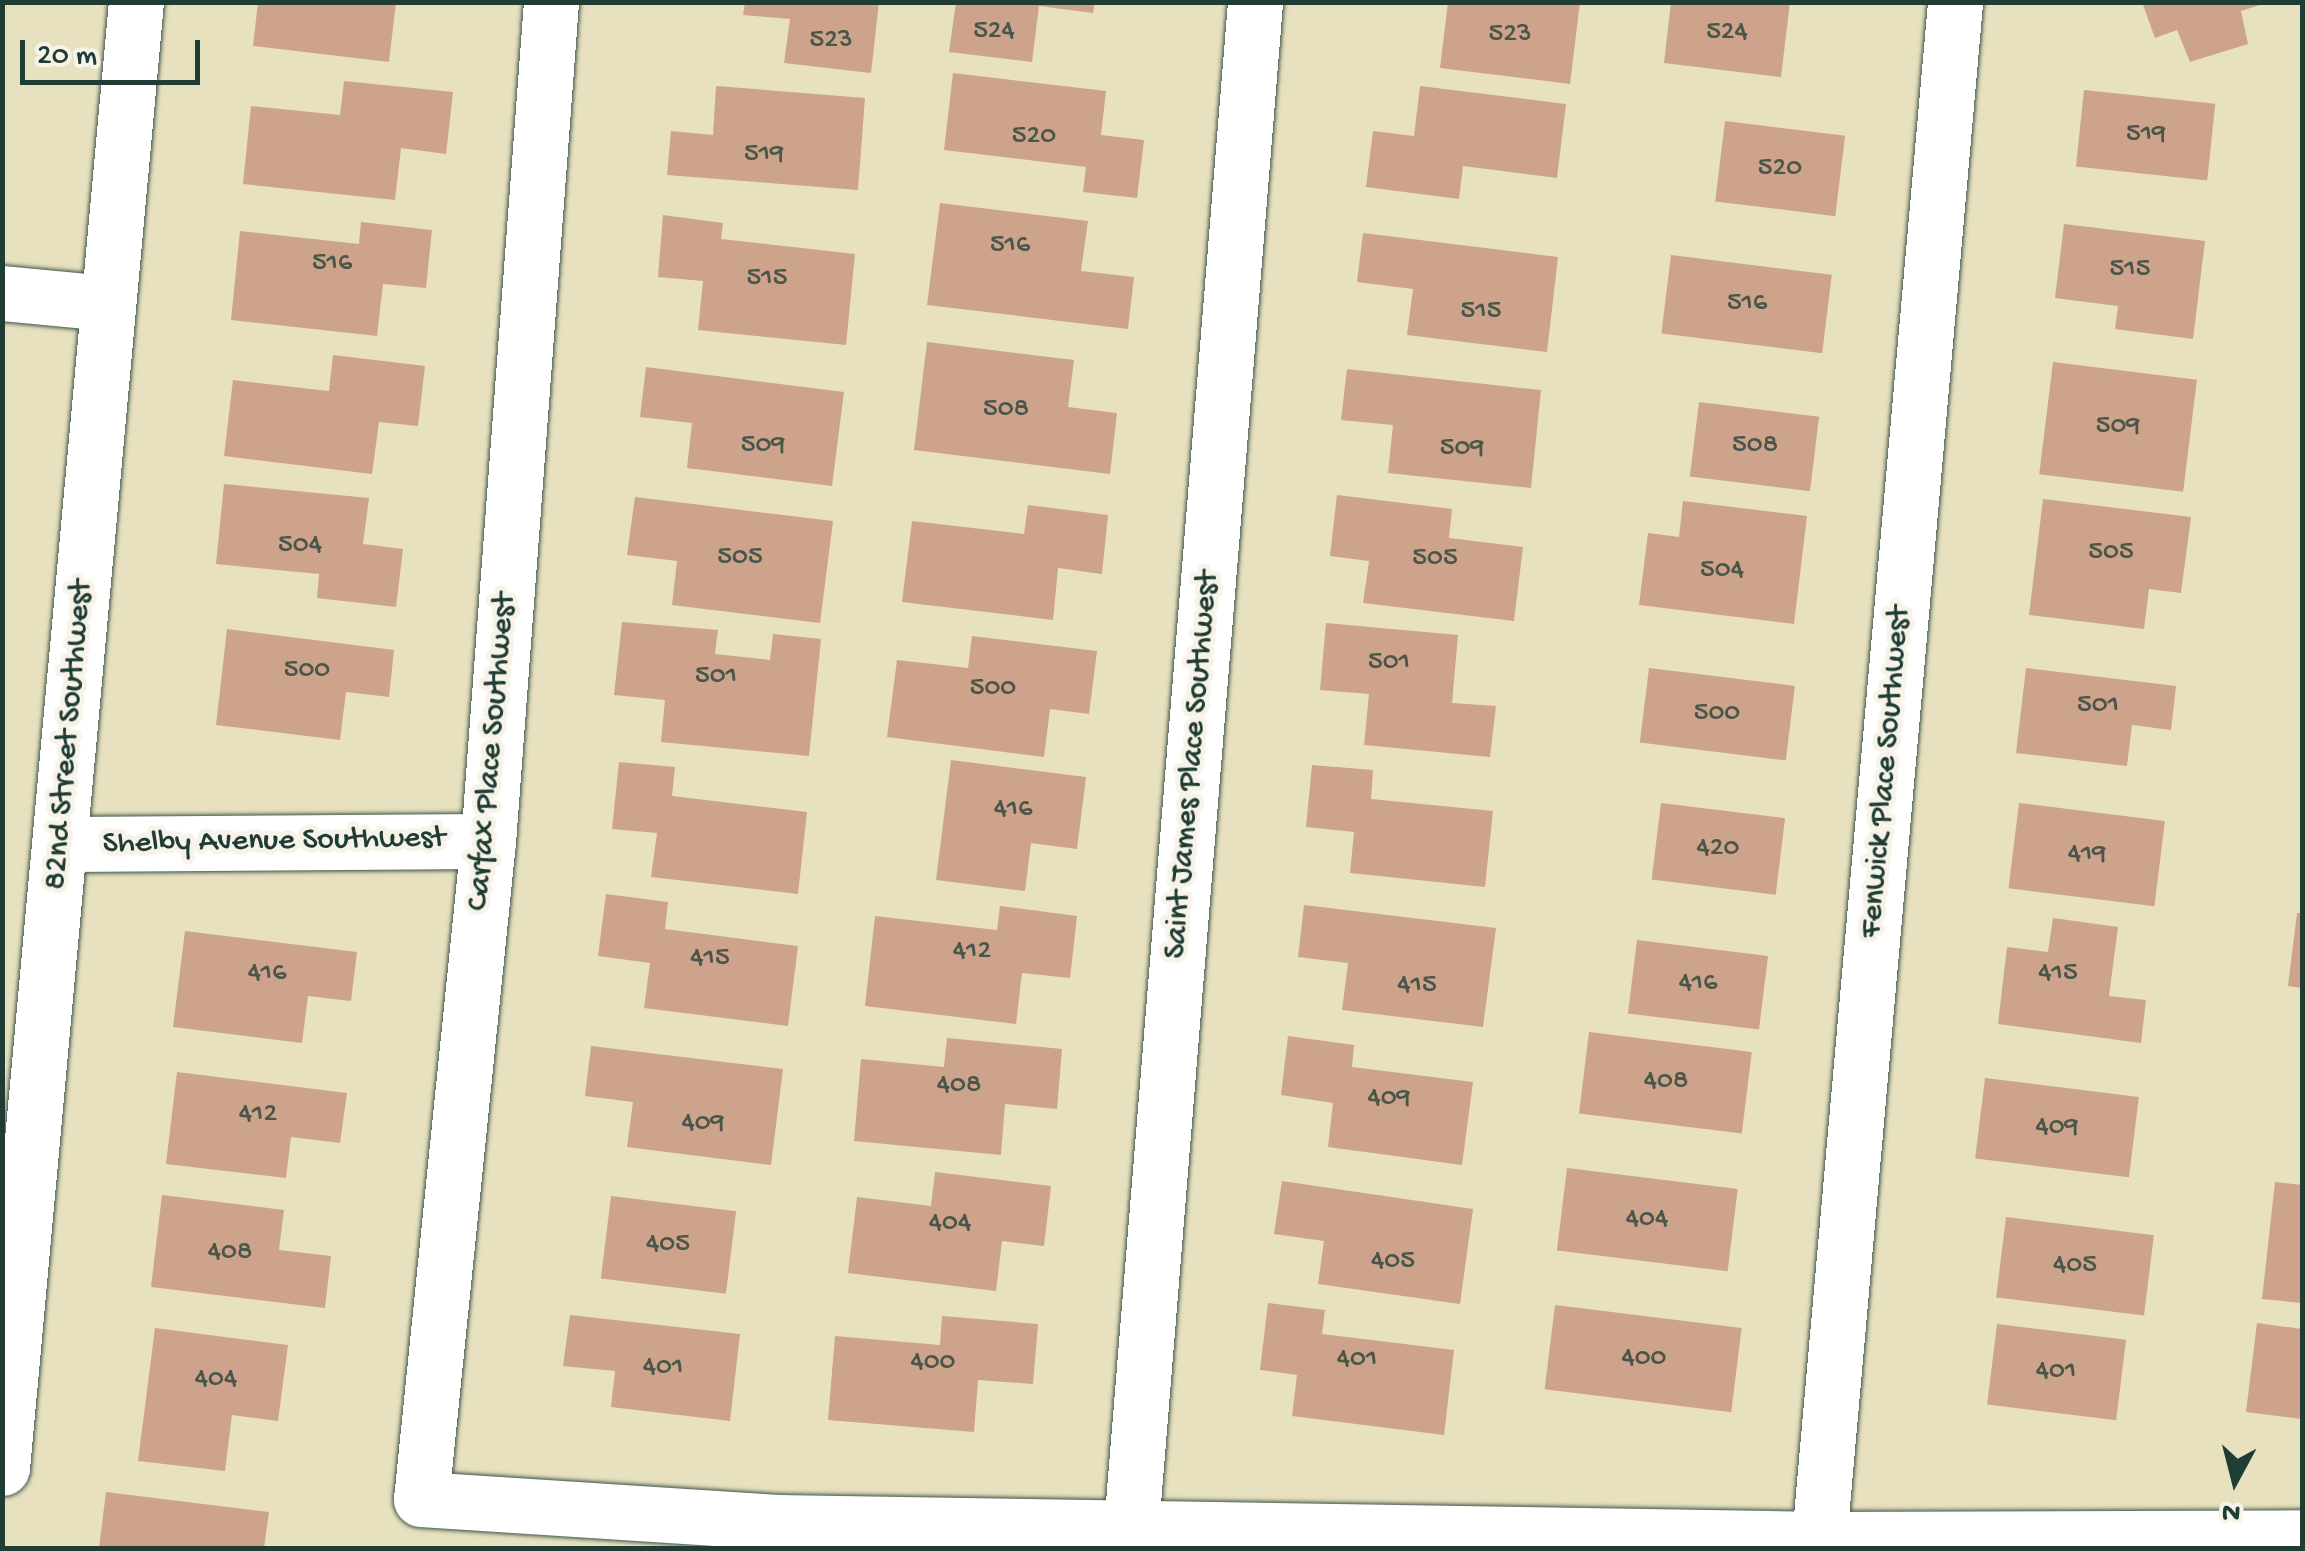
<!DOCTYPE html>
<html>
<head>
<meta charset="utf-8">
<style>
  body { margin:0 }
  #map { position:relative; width:2305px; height:1551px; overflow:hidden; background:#e8e1bf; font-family:"Gochi Hand",sans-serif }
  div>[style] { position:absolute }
  .building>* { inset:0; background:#cda38b; transform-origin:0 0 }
  .roads { filter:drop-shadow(0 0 2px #3d5649) drop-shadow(0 0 2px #3d5649) }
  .minor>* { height:55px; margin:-27.5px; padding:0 27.5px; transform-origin:27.5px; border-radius:27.5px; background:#fff }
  span { translate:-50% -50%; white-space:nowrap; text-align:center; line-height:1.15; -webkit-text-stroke:10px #f7f3e8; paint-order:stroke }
  .number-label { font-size:28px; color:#4a564a }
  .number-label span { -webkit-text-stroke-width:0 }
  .street-label { font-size:32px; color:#1f3d34 }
  .frame { position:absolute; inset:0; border:5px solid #1f3d34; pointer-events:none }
  .north { position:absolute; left:2185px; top:1431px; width:100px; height:100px; -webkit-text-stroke:8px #f7f3e8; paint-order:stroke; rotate:187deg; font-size:28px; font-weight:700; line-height:40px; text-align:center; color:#1f3d34 }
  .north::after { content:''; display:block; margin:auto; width:35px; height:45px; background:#1f3d34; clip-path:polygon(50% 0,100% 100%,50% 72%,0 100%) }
  .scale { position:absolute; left:20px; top:40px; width:180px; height:45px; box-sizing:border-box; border:5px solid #1f3d34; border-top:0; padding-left:12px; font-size:30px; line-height:35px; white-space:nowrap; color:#1f3d34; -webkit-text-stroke:8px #f7f3e8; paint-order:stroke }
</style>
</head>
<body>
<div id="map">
  <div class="building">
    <div style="clip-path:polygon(258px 2px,396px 2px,389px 62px,253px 46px)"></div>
    <div style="clip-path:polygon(745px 2px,879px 2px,871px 73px,784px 63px,790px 19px,743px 15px)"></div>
    <div style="clip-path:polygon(956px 2px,1095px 2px,1093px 13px,1039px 6px,1032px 62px,949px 52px)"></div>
    <div style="clip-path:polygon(1448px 2px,1580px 2px,1570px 84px,1440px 68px)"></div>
    <div style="clip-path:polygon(1671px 2px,1790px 2px,1781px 77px,1664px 63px)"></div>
    <div style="clip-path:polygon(2142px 2px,2266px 2px,2266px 3px,2241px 11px,2248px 44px,2190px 62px,2177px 30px,2155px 38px)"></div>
    <div style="clip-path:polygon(953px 73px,1106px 91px,1101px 135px,1144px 140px,1137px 198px,1083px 192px,1086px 167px,944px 150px)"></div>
    <div style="clip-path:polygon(344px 81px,453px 92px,446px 154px,401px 148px,395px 200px,243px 184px,251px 106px,340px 115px)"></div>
    <div style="clip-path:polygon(716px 86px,865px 98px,858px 190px,667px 175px,671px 131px,713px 135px)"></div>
    <div style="clip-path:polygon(1420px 86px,1566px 104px,1557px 178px,1463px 166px,1459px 199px,1366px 187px,1373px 131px,1414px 136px)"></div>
    <div style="left:2084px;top:90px;width:132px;height:77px;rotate:6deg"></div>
    <div style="left:1725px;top:121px;width:121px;height:81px;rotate:7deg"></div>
    <div style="clip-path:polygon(940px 203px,1088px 221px,1081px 271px,1134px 277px,1128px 329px,927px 305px)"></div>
    <div style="clip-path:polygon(663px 215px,723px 223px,721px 239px,855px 254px,846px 345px,698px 330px,703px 281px,658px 277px)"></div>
    <div style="clip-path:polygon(361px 222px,432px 230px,426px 288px,383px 284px,377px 336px,231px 320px,240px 231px,359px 244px)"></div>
    <div style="clip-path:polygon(2064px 224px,2205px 241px,2193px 339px,2115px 329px,2118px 306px,2055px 298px)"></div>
    <div style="clip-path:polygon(1363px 233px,1558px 257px,1547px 352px,1407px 335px,1413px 289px,1357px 282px)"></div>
    <div style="left:1671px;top:255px;width:162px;height:79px;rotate:7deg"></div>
    <div style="clip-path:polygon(927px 342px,1074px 360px,1068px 407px,1117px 413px,1110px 474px,914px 450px)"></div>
    <div style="clip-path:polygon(333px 355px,425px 366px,418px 426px,379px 422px,372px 474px,224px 456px,233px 380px,329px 391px)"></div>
    <div style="left:2053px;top:362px;width:145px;height:113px;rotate:7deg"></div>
    <div style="clip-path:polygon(646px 367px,844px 392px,832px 486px,687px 468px,692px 423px,640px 417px)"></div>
    <div style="clip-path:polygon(1347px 369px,1541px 390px,1531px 488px,1388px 473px,1393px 425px,1341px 420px)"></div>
    <div style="left:1699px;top:402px;width:121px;height:75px;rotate:7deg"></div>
    <div style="clip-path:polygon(224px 484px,369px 498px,363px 544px,403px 549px,396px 607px,317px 598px,319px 574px,216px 564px)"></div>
    <div style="clip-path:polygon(1337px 495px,1452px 509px,1449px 538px,1523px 547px,1514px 621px,1363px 603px,1369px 561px,1330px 556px)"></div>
    <div style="clip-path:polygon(635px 497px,833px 521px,820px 623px,672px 605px,677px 561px,627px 555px)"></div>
    <div style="clip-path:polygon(2043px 499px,2191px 517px,2181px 593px,2149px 589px,2144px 629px,2029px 615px)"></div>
    <div style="clip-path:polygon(1683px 501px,1807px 516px,1794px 624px,1639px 605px,1648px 533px,1679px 537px)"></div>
    <div style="clip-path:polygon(1028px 505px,1108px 515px,1102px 574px,1058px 568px,1053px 620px,902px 602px,912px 521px,1024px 534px)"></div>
    <div style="clip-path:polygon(622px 622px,718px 630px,715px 654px,770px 660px,773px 634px,821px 639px,809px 756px,661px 742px,665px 700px,614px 695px)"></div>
    <div style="clip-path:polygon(1326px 623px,1458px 635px,1452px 703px,1496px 706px,1490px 757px,1364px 745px,1369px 694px,1320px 690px)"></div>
    <div style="clip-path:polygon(227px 629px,394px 650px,389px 697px,346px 692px,340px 740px,216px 725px)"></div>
    <div style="clip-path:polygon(972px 636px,1097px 651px,1089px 714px,1050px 709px,1044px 757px,887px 737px,897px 660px,968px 668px)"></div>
    <div style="left:1649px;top:668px;width:147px;height:75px;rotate:7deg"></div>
    <div style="clip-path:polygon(2026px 668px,2176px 686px,2171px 730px,2132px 725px,2127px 766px,2016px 753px)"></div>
    <div style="clip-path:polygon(951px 760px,1086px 777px,1077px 849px,1031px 843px,1025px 891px,936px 880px)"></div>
    <div style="clip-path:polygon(619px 762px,675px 767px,672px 796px,807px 812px,798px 894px,651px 877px,657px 833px,612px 829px)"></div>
    <div style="clip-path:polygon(1312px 765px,1373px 770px,1371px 799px,1493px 811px,1485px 887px,1350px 873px,1354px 832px,1306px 827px)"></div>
    <div style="left:1661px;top:803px;width:125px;height:77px;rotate:7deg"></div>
    <div style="left:2019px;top:803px;width:147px;height:86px;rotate:7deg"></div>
    <div style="clip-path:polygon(606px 894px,668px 902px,665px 929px,798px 946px,788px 1026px,644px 1008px,650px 963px,598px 956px)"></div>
    <div style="clip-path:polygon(1304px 905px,1496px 928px,1483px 1027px,1342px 1010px,1348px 963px,1298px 957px)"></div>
    <div style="clip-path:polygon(1000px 906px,1077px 916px,1070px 978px,1022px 973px,1016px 1024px,865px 1006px,875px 916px,997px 930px)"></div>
    <div style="clip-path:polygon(2297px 913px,2302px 913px,2302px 988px,2288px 986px)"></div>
    <div style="clip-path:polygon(2053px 918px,2118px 927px,2109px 996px,2146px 1000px,2141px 1043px,1998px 1024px,2007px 947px,2048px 952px)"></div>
    <div style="clip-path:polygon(185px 931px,357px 952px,351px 1001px,308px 996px,302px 1043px,173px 1027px)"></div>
    <div style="left:1637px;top:940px;width:132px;height:74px;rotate:7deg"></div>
    <div style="left:1589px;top:1032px;width:164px;height:82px;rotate:7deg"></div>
    <div style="clip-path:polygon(1288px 1036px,1354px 1045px,1352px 1067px,1473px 1082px,1462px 1165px,1328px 1147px,1333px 1103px,1281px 1095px)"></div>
    <div style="clip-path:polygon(947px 1038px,1062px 1049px,1057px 1109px,1005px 1104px,1001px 1155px,854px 1141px,861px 1059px,944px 1067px)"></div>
    <div style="clip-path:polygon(591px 1046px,783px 1069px,771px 1165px,627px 1147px,633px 1102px,585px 1096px)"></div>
    <div style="clip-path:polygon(177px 1072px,347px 1093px,340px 1143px,291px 1137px,286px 1178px,166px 1164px)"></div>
    <div style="left:1985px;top:1078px;width:155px;height:81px;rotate:7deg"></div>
    <div style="left:1567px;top:1168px;width:172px;height:83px;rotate:7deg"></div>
    <div style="clip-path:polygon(935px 1172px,1051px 1186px,1044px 1246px,1002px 1241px,996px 1291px,848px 1273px,857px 1197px,931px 1206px)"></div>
    <div style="clip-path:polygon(1282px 1181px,1473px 1209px,1460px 1304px,1318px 1284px,1324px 1241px,1274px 1234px)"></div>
    <div style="clip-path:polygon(2275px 1182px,2302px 1185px,2302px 1303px,2262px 1299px)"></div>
    <div style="clip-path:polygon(162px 1195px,284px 1210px,279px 1250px,331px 1256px,325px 1308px,151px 1287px)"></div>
    <div style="left:611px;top:1196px;width:126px;height:83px;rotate:7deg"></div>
    <div style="left:2006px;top:1217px;width:149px;height:81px;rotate:7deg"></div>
    <div style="clip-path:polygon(1268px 1303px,1325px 1310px,1322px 1334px,1454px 1350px,1444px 1435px,1292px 1416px,1297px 1375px,1260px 1370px)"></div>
    <div style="left:1555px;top:1305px;width:188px;height:85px;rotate:7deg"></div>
    <div style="clip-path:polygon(570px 1315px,740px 1334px,730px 1421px,611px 1407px,615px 1371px,563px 1366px)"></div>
    <div style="clip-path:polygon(942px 1316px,1038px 1324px,1033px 1384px,978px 1380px,974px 1432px,828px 1420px,835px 1336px,940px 1345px)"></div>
    <div style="clip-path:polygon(2257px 1323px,2302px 1329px,2302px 1419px,2246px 1412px)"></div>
    <div style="left:1997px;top:1324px;width:130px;height:81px;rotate:7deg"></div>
    <div style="clip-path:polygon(155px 1328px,288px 1345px,278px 1421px,232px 1415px,225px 1471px,138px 1461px)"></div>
    <div style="clip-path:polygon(106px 1492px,269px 1512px,264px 1548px,99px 1548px)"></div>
  </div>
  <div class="roads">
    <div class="minor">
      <div style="left:551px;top:2px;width:841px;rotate:94.29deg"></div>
      <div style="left:488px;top:841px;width:661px;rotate:95.81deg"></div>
      <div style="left:421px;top:1499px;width:357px;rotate:3.7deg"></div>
      <div style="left:777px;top:1522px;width:1042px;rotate:0.93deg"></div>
      <div style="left:1819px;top:1539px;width:483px;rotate:-0.2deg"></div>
      <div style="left:2px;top:293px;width:106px;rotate:5.4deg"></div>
      <div style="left:60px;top:844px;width:428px;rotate:-0.4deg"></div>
      <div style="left:2px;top:1468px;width:1472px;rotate:-84.78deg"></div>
      <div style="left:1131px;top:1527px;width:1530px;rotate:-85.35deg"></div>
      <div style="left:1819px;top:1539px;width:1541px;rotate:-84.94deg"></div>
    </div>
  </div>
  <div class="number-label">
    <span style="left:994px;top:32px">524</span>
    <span style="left:1727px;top:33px">524</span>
    <span style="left:1510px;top:35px">523</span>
    <span style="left:831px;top:41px">523</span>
    <span style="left:2146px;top:135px">519</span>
    <span style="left:1034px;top:137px">520</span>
    <span style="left:764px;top:155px">519</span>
    <span style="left:1780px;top:169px">520</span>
    <span style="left:1010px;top:246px">516</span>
    <span style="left:332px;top:264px">516</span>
    <span style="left:2130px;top:270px">515</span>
    <span style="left:767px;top:279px">515</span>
    <span style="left:1747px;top:304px">516</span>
    <span style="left:1481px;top:312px">515</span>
    <span style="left:1006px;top:410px">508</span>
    <span style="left:2118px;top:427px">509</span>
    <span style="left:763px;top:446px">509</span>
    <span style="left:1755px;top:446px">508</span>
    <span style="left:1462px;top:449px">509</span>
    <span style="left:300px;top:546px">504</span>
    <span style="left:2111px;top:553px">505</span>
    <span style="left:740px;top:558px">505</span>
    <span style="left:1435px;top:559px">505</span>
    <span style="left:1722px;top:571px">504</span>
    <span style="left:1389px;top:663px">501</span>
    <span style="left:307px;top:671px">500</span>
    <span style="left:716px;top:677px">501</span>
    <span style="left:993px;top:689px">500</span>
    <span style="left:2098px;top:706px">501</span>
    <span style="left:1717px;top:714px">500</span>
    <span style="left:1013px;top:810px">416</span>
    <span style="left:1718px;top:849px">420</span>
    <span style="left:2087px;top:855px">419</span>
    <span style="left:972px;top:952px">412</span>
    <span style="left:710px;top:959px">415</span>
    <span style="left:267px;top:974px">416</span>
    <span style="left:2058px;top:974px">415</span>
    <span style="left:1698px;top:984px">416</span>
    <span style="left:1417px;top:986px">415</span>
    <span style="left:1666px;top:1082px">408</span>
    <span style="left:959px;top:1086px">408</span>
    <span style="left:1389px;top:1099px">409</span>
    <span style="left:258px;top:1115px">412</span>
    <span style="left:703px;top:1124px">409</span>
    <span style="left:2057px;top:1128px">409</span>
    <span style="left:1647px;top:1220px">404</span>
    <span style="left:950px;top:1224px">404</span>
    <span style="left:668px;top:1245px">405</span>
    <span style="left:230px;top:1253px">408</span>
    <span style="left:1393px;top:1262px">405</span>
    <span style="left:2075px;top:1266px">405</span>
    <span style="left:1644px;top:1359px">400</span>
    <span style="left:1357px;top:1360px">401</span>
    <span style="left:933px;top:1363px">400</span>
    <span style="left:663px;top:1368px">401</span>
    <span style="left:2056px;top:1372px">401</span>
    <span style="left:216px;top:1380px">404</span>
  </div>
  <div class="street-label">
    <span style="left:70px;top:735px;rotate:-85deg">82nd Street Southwest</span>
    <span style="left:493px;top:752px;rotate:-85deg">Carfax Place Southwest</span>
    <span style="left:1193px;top:765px;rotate:-85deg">Saint James Place Southwest</span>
    <span style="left:1887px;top:772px;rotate:-85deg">Fenwick Place Southwest</span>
    <span style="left:274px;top:842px;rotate:-1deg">Shelby Avenue Southwest</span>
  </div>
  <div class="frame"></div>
  <div class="north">N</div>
  <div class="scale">20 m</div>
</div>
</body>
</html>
